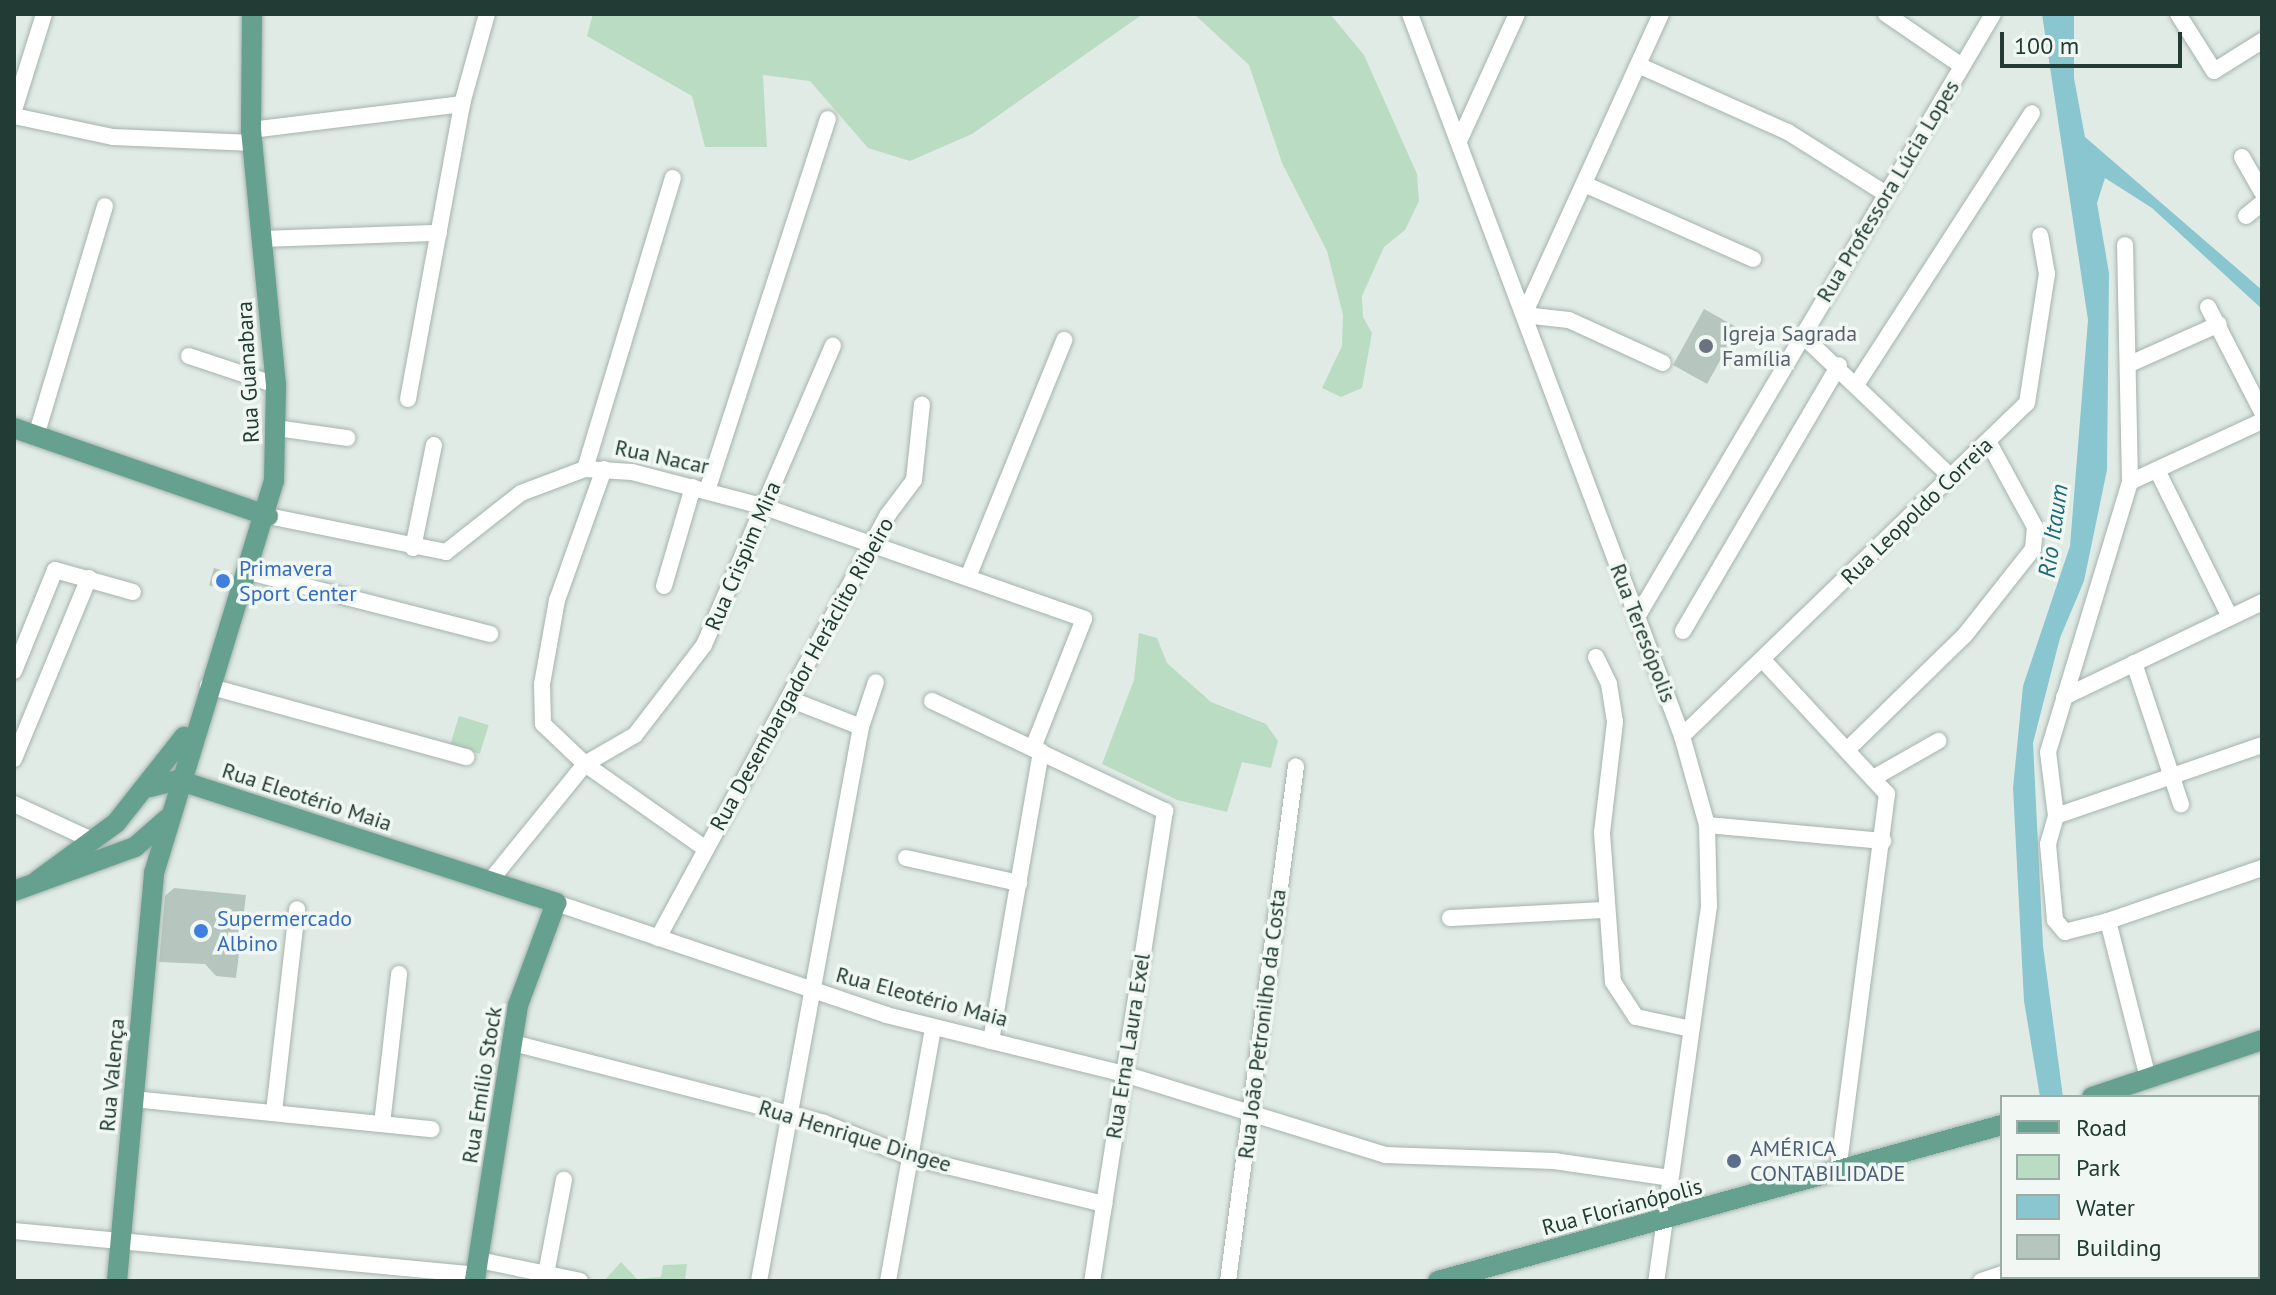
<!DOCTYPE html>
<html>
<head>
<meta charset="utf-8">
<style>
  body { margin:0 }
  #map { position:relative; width:2276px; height:1295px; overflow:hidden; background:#e1ebe6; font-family:"PT Sans",sans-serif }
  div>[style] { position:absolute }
  .green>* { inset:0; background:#badcc2; transform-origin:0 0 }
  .water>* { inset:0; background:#8ac6cf }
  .building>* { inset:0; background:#b6c6bf; transform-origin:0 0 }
  .roads { filter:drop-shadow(0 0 2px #a4b3ad) drop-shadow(0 0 2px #a4b3ad) }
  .minor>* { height:16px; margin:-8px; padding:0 8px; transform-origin:8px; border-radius:8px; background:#fff }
  .major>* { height:20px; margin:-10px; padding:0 10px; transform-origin:10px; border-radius:10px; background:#66a08f }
  .dots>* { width:22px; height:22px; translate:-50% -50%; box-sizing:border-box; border:4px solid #f1f8f4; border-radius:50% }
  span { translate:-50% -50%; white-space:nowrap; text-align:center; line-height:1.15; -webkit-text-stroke:7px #f1f8f4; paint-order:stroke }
  .street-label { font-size:22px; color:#223b34 }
  .worship-label { font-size:22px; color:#5b616d }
  .left { translate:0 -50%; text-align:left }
  .shop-label { font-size:22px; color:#366cbe }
  .service-label { font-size:22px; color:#4e5e75 }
  .water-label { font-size:24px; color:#1d6975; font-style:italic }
  .frame { position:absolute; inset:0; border:16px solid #223b34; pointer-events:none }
  .legend { position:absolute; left:2000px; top:1095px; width:260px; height:184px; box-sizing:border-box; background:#f1f8f4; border:2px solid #9eaca7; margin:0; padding:10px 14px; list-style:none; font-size:24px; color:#223b34 }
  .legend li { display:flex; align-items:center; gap:16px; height:40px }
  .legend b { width:40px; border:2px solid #9eaca7 }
  .scale { position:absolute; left:2000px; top:32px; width:182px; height:36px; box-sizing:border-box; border:4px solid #223b34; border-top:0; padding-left:10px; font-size:24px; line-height:28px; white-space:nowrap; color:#223b34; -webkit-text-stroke:6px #f1f8f4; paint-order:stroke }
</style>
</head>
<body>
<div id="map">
  <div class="green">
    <div style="clip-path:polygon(593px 14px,1143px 14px,972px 134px,910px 161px,868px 148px,810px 81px,763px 75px,767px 147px,705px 147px,692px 96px,587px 36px)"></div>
    <div style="clip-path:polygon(1194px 14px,1330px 14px,1364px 55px,1417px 174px,1419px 201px,1405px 230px,1384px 247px,1362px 296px,1363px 317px,1372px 333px,1362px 388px,1341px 397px,1322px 388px,1342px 346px,1343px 315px,1327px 251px,1282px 163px,1249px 65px)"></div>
    <div style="clip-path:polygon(1139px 633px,1157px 638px,1167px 663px,1211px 702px,1266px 724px,1278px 741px,1271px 768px,1242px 762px,1227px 812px,1177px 800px,1102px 764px,1134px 680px)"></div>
    <div style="left:459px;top:716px;width:31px;height:30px;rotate:17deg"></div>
    <div style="clip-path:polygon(621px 1262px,637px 1279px,661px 1277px,663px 1265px,687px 1264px,685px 1281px,604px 1281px)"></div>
  </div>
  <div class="water">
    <div style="clip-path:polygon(2042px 14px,2074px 14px,2074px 78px,2085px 137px,2262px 290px,2262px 309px,2152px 208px,2105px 178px,2097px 203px,2109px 273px,2107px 470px,2084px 581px,2060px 638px,2033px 743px,2043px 946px,2063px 1097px,2040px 1097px,2024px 1001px,2013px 788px,2023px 686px,2070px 546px,2088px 320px)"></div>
  </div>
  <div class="building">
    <div style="left:1704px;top:309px;width:39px;height:64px;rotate:29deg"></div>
    <div style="left:214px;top:568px;width:19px;height:18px;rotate:16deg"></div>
    <div style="clip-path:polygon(174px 888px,246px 895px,236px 978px,216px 976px,205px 964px,159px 962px,165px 896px)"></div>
  </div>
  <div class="roads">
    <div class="minor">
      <div style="left:1410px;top:14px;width:772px;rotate:69.36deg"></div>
      <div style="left:1682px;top:736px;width:92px;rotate:74.3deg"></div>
      <div style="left:1707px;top:825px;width:81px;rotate:88.6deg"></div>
      <div style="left:1709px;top:906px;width:379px;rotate:98deg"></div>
      <div style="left:1661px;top:14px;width:331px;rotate:114.5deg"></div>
      <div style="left:1524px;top:315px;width:45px;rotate:6.3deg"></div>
      <div style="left:1569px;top:320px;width:103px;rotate:24.6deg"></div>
      <div style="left:1886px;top:14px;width:92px;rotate:34.4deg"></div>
      <div style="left:2178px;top:14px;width:67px;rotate:57.7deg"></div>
      <div style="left:2214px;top:71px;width:57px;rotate:-32deg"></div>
      <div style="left:1638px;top:65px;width:164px;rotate:24.1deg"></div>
      <div style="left:1788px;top:132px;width:116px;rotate:32.3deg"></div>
      <div style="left:14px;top:110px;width:101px;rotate:-72.6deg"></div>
      <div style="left:14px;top:116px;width:101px;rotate:12deg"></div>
      <div style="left:113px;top:137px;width:140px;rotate:2.5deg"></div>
      <div style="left:251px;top:130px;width:213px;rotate:-7deg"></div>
      <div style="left:1460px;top:139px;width:137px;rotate:-65.5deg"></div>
      <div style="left:2242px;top:157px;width:40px;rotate:60.3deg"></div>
      <div style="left:1584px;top:184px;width:185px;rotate:23.9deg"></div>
      <div style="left:2246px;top:216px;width:21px;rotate:-39deg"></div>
      <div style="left:263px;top:239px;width:176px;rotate:-2deg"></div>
      <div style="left:2208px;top:307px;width:118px;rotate:62.8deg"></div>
      <div style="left:1802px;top:335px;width:207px;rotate:43.6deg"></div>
      <div style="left:189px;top:356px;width:92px;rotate:18.4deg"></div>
      <div style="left:2132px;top:363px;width:95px;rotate:-24.1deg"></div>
      <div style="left:1858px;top:382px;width:320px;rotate:-57.1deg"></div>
      <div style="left:408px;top:399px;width:300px;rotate:-79.6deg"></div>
      <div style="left:462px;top:104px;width:93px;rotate:-74.5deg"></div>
      <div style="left:276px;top:428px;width:72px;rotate:8deg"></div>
      <div style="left:36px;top:436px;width:240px;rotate:-73.3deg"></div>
      <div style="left:585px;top:469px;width:304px;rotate:-73.2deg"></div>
      <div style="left:604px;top:469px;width:139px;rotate:109.7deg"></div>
      <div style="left:557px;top:600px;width:85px;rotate:100.1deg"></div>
      <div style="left:542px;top:684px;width:40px;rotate:88.6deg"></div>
      <div style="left:543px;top:724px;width:58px;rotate:43.6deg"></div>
      <div style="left:585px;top:764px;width:148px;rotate:35.1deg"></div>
      <div style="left:2157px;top:470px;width:164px;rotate:63.6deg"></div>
      <div style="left:2130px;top:482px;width:145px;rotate:-24.8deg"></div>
      <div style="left:707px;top:491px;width:391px;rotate:-72deg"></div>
      <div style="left:268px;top:516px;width:182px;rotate:11.4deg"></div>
      <div style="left:446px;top:552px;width:95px;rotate:-38.2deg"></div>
      <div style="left:521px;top:493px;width:68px;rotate:-20.6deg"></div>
      <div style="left:585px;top:469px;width:47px;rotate:3.7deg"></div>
      <div style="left:632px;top:472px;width:138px;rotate:14.7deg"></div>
      <div style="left:765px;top:507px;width:338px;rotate:19.3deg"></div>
      <div style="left:1084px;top:619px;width:139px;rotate:111.6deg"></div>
      <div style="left:413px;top:548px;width:105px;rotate:-78.5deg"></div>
      <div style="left:249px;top:572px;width:249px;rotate:14.4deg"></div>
      <div style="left:968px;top:577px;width:256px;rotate:-67.9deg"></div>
      <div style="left:664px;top:586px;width:103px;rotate:-73.7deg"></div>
      <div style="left:1637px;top:617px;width:700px;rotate:-59.44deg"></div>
      <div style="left:1683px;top:631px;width:308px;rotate:-59.6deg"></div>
      <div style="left:1596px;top:657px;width:30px;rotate:64deg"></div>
      <div style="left:1609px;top:684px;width:38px;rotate:81deg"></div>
      <div style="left:1615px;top:722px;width:112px;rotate:96.7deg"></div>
      <div style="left:1602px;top:833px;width:149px;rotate:85.8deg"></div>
      <div style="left:1613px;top:982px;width:42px;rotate:56.7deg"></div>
      <div style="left:1636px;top:1017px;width:56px;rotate:12.3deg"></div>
      <div style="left:1762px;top:659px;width:184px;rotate:47.2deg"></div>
      <div style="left:1887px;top:794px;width:381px;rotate:97.4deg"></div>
      <div style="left:2134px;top:663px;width:149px;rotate:71.6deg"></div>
      <div style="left:14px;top:671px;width:109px;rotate:-67.9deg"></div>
      <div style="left:55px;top:570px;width:81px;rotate:15.8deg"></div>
      <div style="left:208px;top:686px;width:268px;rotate:15.4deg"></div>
      <div style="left:2064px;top:697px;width:220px;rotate:-25.6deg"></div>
      <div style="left:932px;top:701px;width:258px;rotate:25.3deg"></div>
      <div style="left:1165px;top:811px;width:476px;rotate:98.8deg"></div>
      <div style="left:861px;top:727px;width:47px;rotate:-71.6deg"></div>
      <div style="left:1682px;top:736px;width:479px;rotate:-44deg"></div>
      <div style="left:2027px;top:403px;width:131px;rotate:-81.2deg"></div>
      <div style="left:2047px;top:274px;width:39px;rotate:-100deg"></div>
      <div style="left:1848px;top:749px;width:163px;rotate:-44.3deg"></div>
      <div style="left:1965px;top:635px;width:110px;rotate:-51.7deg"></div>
      <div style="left:2033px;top:549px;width:22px;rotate:-85deg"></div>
      <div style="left:2035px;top:527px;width:96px;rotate:-118.7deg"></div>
      <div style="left:14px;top:759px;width:196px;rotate:-67.5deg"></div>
      <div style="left:1875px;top:777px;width:73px;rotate:-29.7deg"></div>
      <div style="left:14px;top:804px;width:88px;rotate:24.8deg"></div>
      <div style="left:2056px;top:816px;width:218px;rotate:-19deg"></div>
      <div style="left:1707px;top:825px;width:177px;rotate:5.2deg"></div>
      <div style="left:906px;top:858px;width:116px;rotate:12.5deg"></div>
      <div style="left:490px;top:881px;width:151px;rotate:-50.9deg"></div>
      <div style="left:585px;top:764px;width:58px;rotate:-30.1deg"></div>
      <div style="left:635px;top:735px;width:113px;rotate:-52.5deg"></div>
      <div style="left:704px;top:645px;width:326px;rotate:-66.7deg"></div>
      <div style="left:556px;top:903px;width:348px;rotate:18.7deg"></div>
      <div style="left:886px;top:1015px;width:245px;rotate:13.9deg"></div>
      <div style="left:1124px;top:1074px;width:273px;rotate:17.2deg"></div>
      <div style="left:1385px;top:1155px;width:169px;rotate:2deg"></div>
      <div style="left:1554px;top:1161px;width:117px;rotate:8.3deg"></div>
      <div style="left:1450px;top:918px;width:155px;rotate:-3deg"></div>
      <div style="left:2108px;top:921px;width:44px;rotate:165.7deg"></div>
      <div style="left:2065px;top:932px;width:16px;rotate:-130deg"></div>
      <div style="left:2055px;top:920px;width:76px;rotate:-95.3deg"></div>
      <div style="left:2048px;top:844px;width:29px;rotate:-74deg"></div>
      <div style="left:2056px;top:816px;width:64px;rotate:-97.1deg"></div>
      <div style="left:2048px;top:752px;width:282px;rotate:-73.1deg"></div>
      <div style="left:2130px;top:482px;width:237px;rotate:-91.2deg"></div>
      <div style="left:658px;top:938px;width:480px;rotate:-61.5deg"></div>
      <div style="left:887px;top:516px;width:45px;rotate:-53.1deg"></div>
      <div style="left:914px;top:480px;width:76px;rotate:-84deg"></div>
      <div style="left:991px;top:1041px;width:294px;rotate:-80.2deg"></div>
      <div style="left:513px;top:1043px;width:321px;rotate:14.4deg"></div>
      <div style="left:824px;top:1123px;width:92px;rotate:21.6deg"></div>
      <div style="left:910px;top:1157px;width:200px;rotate:13.6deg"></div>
      <div style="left:2148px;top:1078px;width:162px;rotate:-104.3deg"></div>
      <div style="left:2108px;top:921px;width:163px;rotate:-19deg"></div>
      <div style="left:134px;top:1099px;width:299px;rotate:5.8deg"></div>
      <div style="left:274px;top:1112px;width:204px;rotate:-83.5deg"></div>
      <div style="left:382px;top:1124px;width:151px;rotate:-83.5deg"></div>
      <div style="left:14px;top:1231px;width:464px;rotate:5.4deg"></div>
      <div style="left:2258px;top:1243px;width:4px;rotate:-14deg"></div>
      <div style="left:479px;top:1260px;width:103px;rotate:11.7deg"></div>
      <div style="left:546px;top:1274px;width:96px;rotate:-79.2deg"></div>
      <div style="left:2098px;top:1277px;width:4px;rotate:76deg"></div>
      <div style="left:2226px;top:1277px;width:4px;rotate:63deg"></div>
      <div style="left:759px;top:1281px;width:563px;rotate:-79.57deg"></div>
      <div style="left:861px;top:727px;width:77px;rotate:-158.7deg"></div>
      <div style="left:888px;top:1281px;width:256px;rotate:-79.9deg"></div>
      <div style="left:1228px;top:1281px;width:519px;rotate:-82.48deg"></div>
      <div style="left:1981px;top:1281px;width:22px;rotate:-18deg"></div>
    </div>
    <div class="major">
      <div style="left:14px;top:428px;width:269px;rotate:19.1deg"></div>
      <div style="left:150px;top:787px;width:29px;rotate:-14deg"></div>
      <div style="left:178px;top:780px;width:398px;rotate:18deg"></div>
      <div style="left:556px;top:903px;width:109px;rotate:110.4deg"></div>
      <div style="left:518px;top:1005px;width:279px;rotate:98.9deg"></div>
      <div style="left:37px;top:881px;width:98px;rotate:-36.3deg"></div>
      <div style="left:116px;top:823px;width:110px;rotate:-51.7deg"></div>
      <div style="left:14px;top:891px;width:129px;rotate:-20deg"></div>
      <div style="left:135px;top:847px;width:43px;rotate:-41.2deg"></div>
      <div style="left:2092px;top:1097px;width:179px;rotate:-18.5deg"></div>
      <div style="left:117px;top:1281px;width:410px;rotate:-84.8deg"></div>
      <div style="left:154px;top:873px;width:410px;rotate:-73deg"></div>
      <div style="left:274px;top:481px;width:96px;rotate:-88.8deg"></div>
      <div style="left:276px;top:385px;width:256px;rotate:-95.6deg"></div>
      <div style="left:251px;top:130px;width:116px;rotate:-89.5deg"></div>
      <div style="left:1438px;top:1281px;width:585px;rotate:-15.46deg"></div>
    </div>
  </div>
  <div class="dots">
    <div style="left:1706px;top:346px;background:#6b7280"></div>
    <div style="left:223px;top:581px;background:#3f7fe0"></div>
    <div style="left:201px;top:931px;background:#3f7fe0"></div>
    <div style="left:1734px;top:1161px;background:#5c6f8a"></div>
  </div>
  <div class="street-label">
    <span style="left:1888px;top:191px;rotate:-59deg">Rua Professora Lúcia Lopes</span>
    <span style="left:248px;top:372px;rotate:-93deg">Rua Guanabara</span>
    <span style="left:662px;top:457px;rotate:12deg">Rua Nacar</span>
    <span style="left:1917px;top:511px;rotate:-44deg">Rua Leopoldo Correia</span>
    <span style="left:743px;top:556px;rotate:-67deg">Rua Crispim Mira</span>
    <span style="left:1643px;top:633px;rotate:69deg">Rua Teresópolis</span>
    <span style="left:802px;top:674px;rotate:-61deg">Rua Desembargador Heráclito Ribeiro</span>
    <span style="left:307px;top:797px;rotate:18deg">Rua Eleotério Maia</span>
    <span style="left:922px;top:997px;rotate:15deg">Rua Eleotério Maia</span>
    <span style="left:1262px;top:1024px;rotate:-83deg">Rua João Petronilho da Costa</span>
    <span style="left:1128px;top:1046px;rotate:-81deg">Rua Erna Laura Exel</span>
    <span style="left:112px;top:1075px;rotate:-85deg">Rua Valença</span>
    <span style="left:482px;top:1085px;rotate:-81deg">Rua Emílio Stock</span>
    <span style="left:855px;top:1136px;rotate:17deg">Rua Henrique Dingee</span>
    <span style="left:1622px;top:1207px;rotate:-15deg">Rua Florianópolis</span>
  </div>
  <div class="worship-label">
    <span class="left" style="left:1722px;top:346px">Igreja Sagrada<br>Família</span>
  </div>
  <div class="shop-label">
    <span class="left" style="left:239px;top:581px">Primavera<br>Sport Center</span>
    <span class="left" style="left:217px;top:931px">Supermercado<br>Albino</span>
  </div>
  <div class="service-label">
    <span class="left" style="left:1750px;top:1161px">AMÉRICA<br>CONTABILIDADE</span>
  </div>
  <div class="water-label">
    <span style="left:2053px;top:531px;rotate:-82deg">Rio Itaum</span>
  </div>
  <div class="frame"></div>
  <ul class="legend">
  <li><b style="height:10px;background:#66a08f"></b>Road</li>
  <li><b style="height:22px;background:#badcc2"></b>Park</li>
  <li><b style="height:22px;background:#8ac6cf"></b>Water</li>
  <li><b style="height:22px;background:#b6c6bf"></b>Building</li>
  </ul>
  <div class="scale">100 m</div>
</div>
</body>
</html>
